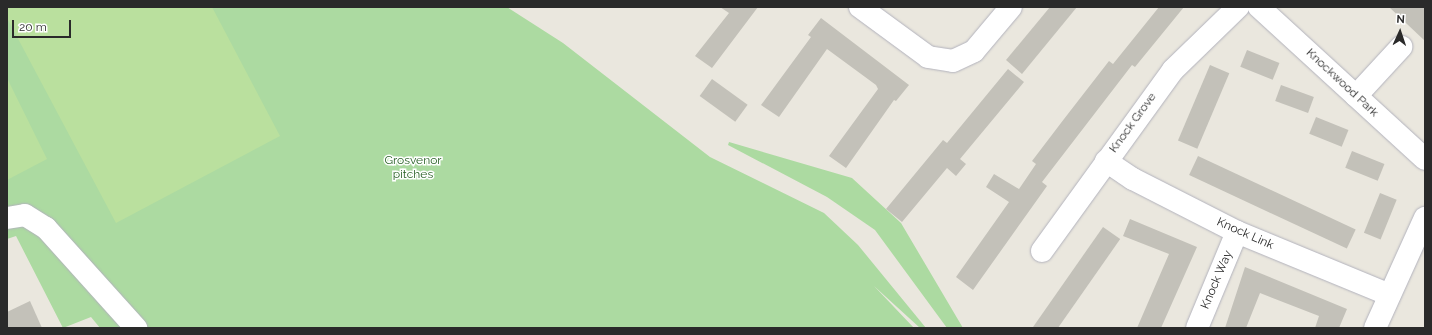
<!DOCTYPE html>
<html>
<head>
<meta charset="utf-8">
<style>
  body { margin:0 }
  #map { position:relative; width:1432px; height:335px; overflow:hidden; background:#eae7de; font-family:Raleway,sans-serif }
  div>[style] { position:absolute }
  .green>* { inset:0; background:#acdaa1 }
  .pitch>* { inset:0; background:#bae09e }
  .building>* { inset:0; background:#c3c1b9; transform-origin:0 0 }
  .roads { filter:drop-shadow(0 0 1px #b2b2bc) drop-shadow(0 0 1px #b2b2bc) }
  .minor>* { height:22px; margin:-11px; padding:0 11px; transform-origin:11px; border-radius:11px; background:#fff }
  span { translate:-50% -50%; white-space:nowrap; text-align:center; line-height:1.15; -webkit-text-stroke:3px #fff; paint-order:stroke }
  .street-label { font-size:12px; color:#2a2a2a }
  .park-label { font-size:12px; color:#265f23 }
  .frame { position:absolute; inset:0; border:8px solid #2a2a2a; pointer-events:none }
  .north { position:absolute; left:1380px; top:12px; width:40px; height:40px; -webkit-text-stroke:3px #fff; paint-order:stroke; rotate:3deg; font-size:11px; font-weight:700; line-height:16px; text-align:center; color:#2a2a2a }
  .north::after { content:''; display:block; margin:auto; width:14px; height:18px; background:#2a2a2a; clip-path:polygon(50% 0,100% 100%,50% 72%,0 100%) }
  .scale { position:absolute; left:12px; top:20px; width:59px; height:18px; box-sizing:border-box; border:2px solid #2a2a2a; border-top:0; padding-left:5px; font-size:12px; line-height:14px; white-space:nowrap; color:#2a2a2a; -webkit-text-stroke:3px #fff; paint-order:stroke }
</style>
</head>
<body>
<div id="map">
  <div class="green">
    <div style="clip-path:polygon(7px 7px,507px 7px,563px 43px,710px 157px,824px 213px,858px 245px,926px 328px,920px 328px,874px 286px,914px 328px,100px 328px,91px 317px,63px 328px,16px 236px,7px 239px)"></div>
    <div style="clip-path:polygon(729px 142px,852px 178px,901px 223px,963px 328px,947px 328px,875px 230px,827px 197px,728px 145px)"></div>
  </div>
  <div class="pitch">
    <div style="clip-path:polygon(7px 7px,212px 7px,280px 136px,116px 223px,7px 18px)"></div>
    <div style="clip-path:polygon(7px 78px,47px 159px,7px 180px)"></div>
  </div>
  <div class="building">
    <div style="clip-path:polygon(720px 7px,758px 7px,712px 68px,695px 56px,729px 13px)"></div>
    <div style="clip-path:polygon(1050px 7px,1077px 7px,1022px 74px,1006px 60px)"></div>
    <div style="clip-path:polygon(1159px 7px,1184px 7px,1135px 67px,1132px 65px,1042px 182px,1047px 186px,973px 290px,956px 277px,1009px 202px,986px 187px,994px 174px,1019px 189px,1036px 164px,1032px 161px,1064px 119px,1109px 61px,1113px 64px)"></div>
    <div style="clip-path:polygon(1389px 7px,1425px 7px,1425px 41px)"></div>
    <div style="clip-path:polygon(821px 18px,909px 85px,896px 101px,894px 100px,846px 168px,829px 156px,878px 89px,876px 85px,827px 49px,779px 117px,761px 105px,811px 37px,808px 35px)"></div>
    <div style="left:1247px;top:50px;width:35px;height:18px;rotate:22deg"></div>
    <div style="left:1210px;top:65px;width:21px;height:82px;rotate:23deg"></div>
    <div style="clip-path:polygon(1008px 69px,1024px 82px,960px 159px,966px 164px,956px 176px,947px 168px,902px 222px,886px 209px,943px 140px,947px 143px)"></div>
    <div style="left:712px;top:79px;width:44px;height:21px;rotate:36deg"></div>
    <div style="left:1281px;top:85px;width:35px;height:17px;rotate:20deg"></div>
    <div style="left:1316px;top:117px;width:35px;height:18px;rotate:22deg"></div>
    <div style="left:1352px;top:151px;width:35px;height:18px;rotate:22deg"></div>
    <div style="left:1198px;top:156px;width:174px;height:21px;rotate:25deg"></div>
    <div style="left:1380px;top:193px;width:18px;height:43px;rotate:22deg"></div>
    <div style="clip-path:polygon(1130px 219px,1197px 247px,1161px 328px,1137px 328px,1169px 254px,1123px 236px)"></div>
    <div style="left:1103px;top:227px;width:21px;height:125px;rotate:35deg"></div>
    <div style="clip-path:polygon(1245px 267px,1347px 309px,1339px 328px,1315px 328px,1319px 316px,1260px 293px,1246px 328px,1225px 328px)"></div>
    <div style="clip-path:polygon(30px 301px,42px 328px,7px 328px,7px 312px)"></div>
  </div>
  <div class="roads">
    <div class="minor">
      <div style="left:860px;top:7px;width:84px;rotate:36.3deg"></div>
      <div style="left:928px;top:57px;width:25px;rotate:9deg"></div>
      <div style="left:953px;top:61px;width:23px;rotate:-25deg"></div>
      <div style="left:974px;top:51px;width:57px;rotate:-49.9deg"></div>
      <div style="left:1259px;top:7px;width:225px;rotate:42.5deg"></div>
      <div style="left:1356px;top:96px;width:67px;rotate:-47.4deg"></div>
      <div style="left:1106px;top:161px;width:32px;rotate:34deg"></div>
      <div style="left:1133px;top:179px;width:117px;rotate:27deg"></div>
      <div style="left:1237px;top:232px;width:165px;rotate:22.4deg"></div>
      <div style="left:7px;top:218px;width:18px;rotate:-9deg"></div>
      <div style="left:25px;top:215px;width:25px;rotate:32deg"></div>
      <div style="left:46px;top:228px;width:135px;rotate:48deg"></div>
      <div style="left:1042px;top:251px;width:223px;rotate:-54.1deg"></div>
      <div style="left:1173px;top:70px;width:91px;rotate:-44.1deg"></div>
      <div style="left:1197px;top:328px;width:104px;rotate:-67.4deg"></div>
      <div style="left:1375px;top:328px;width:121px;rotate:-65.6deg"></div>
    </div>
  </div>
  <div class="street-label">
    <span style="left:1342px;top:83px;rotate:43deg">Knockwood Park</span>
    <span style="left:1133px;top:123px;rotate:-54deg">Knock Grove</span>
    <span style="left:1245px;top:234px;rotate:24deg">Knock Link</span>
    <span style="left:1217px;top:280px;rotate:-67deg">Knock Way</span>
  </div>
  <div class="park-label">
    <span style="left:413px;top:168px">Grosvenor<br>pitches</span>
  </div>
  <div class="frame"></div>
  <div class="north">N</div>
  <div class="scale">20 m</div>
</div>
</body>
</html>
